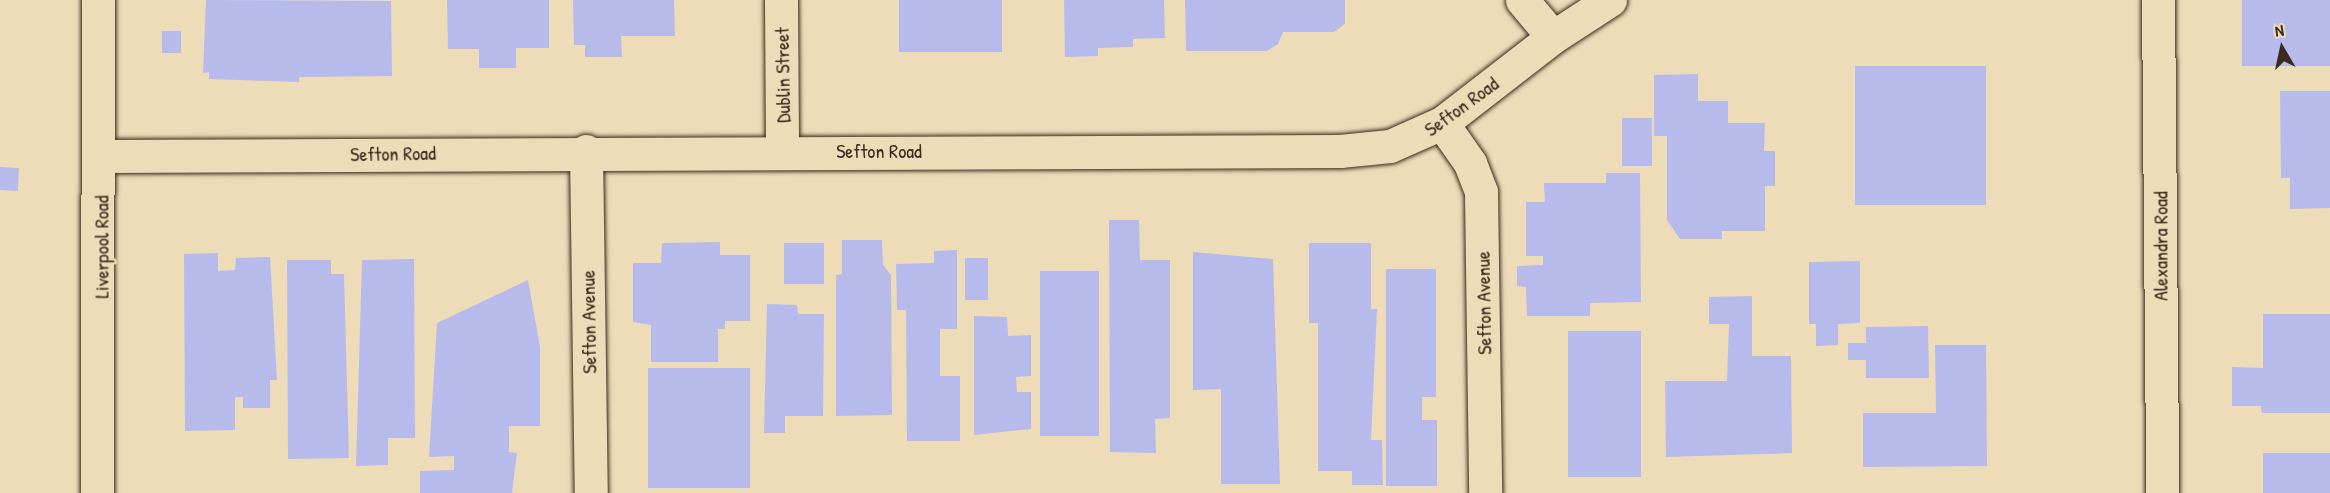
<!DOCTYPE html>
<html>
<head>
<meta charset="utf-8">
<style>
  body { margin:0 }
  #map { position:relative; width:2330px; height:493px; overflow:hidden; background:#eedbb8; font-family:"Patrick Hand",sans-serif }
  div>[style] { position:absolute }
  .building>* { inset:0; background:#b6bbec; transform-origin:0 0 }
  .roads { filter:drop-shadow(0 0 2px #3b2a1e) drop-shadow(0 0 2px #3b2a1e) }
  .minor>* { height:33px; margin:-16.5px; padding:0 16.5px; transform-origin:16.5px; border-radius:16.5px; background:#eedbb8 }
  span { translate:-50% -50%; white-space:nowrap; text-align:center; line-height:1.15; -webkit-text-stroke:5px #eedbb8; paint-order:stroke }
  .street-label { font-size:20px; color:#3b2a1e }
  .north { position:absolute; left:2252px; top:18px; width:60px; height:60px; -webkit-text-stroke:4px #eedbb8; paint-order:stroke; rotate:351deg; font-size:16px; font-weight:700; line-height:24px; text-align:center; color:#3b2a1e }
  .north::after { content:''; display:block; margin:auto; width:21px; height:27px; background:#3b2a1e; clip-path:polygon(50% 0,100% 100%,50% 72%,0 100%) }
</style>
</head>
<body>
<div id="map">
  <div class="building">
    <div style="clip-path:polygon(206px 0,391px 1px,392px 76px,299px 77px,299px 82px,209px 79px,209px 72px,203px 73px)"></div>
    <div style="clip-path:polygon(447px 0,549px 0,549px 48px,516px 48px,516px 68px,479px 68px,479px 49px,448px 49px)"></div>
    <div style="clip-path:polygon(573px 0,674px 0,675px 36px,621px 36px,622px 57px,585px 57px,585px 45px,574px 45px)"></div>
    <div style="left:899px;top:0;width:103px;height:52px"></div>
    <div style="clip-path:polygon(1064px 0,1164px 0,1165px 38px,1133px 39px,1133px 47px,1098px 48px,1098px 56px,1065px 57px)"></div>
    <div style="clip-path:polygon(1185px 0,1345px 0,1345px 24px,1334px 32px,1283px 32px,1278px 44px,1267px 51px,1186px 51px)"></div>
    <div style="left:2242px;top:0;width:88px;height:66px"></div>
    <div style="left:181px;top:31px;width:22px;height:19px;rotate:90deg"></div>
    <div style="left:1986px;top:66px;width:139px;height:131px;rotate:90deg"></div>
    <div style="clip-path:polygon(1698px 74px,1698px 101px,1728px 101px,1728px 123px,1765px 123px,1764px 151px,1775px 151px,1775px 186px,1765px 186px,1765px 231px,1722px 231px,1722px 239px,1680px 239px,1667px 220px,1667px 136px,1654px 136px,1654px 75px)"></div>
    <div style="clip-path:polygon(2280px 91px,2330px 91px,2330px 208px,2290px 209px,2290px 178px,2281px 178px)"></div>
    <div style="left:1622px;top:118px;width:30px;height:48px"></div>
    <div style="left:0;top:167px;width:19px;height:23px;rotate:3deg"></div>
    <div style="clip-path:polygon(1606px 173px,1640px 173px,1641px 302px,1590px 303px,1590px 316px,1527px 316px,1526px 287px,1517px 286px,1517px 266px,1543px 265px,1543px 256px,1526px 256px,1526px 202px,1545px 202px,1544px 183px,1606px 183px)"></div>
    <div style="clip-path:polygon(1109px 220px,1139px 220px,1140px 260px,1170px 260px,1170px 418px,1155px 419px,1156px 453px,1110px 452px)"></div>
    <div style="clip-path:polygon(842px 240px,882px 240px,883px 265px,891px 275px,892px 415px,836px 416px,836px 275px,842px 274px)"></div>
    <div style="clip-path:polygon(720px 242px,720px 255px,750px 255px,750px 321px,725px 321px,725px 329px,718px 329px,718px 362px,651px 362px,651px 325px,633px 322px,633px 263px,661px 263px,662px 243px)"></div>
    <div style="left:784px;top:243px;width:40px;height:41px"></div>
    <div style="clip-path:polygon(1309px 243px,1371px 243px,1371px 309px,1377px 309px,1371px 440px,1382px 440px,1383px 485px,1352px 485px,1352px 471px,1318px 471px,1318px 323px,1309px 323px)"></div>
    <div style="clip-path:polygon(957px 250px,957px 329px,940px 329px,940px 376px,960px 376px,960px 441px,907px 441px,906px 310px,897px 310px,896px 264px,934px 263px,934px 251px)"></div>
    <div style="clip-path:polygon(1193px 252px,1273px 259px,1280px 484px,1221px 484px,1221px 389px,1193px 390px)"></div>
    <div style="clip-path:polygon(218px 253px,218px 271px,235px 270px,236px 258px,270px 257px,277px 380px,270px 380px,270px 408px,243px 408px,243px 397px,235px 397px,235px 430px,185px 431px,184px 254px)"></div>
    <div style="left:988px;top:258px;width:42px;height:23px;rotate:90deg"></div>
    <div style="clip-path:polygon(414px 259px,415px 438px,388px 438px,388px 465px,356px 466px,362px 260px)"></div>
    <div style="clip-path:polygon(287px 260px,331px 260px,331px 274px,344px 274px,349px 458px,288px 459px)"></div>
    <div style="clip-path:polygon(1860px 261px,1860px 323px,1838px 324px,1838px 345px,1816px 346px,1816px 324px,1809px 324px,1809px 262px)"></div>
    <div style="clip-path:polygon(1386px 269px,1436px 269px,1436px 397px,1422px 397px,1422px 420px,1437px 420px,1437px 486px,1386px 486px)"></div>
    <div style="left:1040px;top:271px;width:59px;height:165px"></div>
    <div style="clip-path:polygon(528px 280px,540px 347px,540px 426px,509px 426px,509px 452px,517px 453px,512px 493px,420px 493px,420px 471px,454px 470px,454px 456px,429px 457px,437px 323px)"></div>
    <div style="clip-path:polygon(1752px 296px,1752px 356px,1791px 356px,1792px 453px,1666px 457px,1665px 381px,1727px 381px,1729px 324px,1709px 324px,1709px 297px)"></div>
    <div style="clip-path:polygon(767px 304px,797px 305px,798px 314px,824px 314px,823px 416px,785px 416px,785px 433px,764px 433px)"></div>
    <div style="clip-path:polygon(2263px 314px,2330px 314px,2330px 413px,2262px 413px,2261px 406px,2232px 406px,2232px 367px,2263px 368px)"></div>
    <div style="clip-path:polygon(974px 316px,1007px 317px,1008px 336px,1031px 335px,1031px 376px,1016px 377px,1017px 392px,1031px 392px,1031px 429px,974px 435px)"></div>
    <div style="clip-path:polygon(1928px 326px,1929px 378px,1866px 378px,1866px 360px,1848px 360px,1848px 343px,1866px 343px,1866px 327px)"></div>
    <div style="left:1568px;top:331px;width:73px;height:146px"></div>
    <div style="clip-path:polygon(1935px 345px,1986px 345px,1987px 466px,1863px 467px,1863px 413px,1936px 413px)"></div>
    <div style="left:648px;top:368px;width:102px;height:120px"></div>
    <div style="left:2263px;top:453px;width:67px;height:40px"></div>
  </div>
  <div class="roads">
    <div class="minor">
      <div style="left:781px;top:0;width:150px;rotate:89.6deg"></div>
      <div style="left:1522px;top:0;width:48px;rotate:50deg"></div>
      <div style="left:2158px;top:0;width:493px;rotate:89.5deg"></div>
      <div style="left:1442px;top:123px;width:49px;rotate:55deg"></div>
      <div style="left:1470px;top:163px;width:31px;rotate:69deg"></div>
      <div style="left:1481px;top:192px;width:301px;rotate:89.2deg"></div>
      <div style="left:586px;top:151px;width:342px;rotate:89.2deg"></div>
      <div style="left:101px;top:156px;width:1239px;rotate:-0.23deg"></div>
      <div style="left:1340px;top:151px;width:50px;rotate:-5.7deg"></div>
      <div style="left:1390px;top:146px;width:57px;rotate:-23.9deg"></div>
      <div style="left:1442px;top:123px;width:140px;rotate:-37.8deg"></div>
      <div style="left:1553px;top:37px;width:68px;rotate:-33deg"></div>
      <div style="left:97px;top:493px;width:493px;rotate:-89.9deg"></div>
    </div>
  </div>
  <div class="street-label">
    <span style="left:782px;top:75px;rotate:-91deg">Dublin Street</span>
    <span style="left:1461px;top:106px;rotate:-36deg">Sefton Road</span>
    <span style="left:879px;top:150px">Sefton Road</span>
    <span style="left:393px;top:153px;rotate:-1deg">Sefton Road</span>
    <span style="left:2160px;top:246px;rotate:-90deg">Alexandra Road</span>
    <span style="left:101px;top:247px;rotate:-90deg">Liverpool Road</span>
    <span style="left:1483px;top:303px;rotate:-91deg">Sefton Avenue</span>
    <span style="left:588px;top:322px;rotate:-91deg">Sefton Avenue</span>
  </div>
  <div class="north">N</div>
</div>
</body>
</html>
